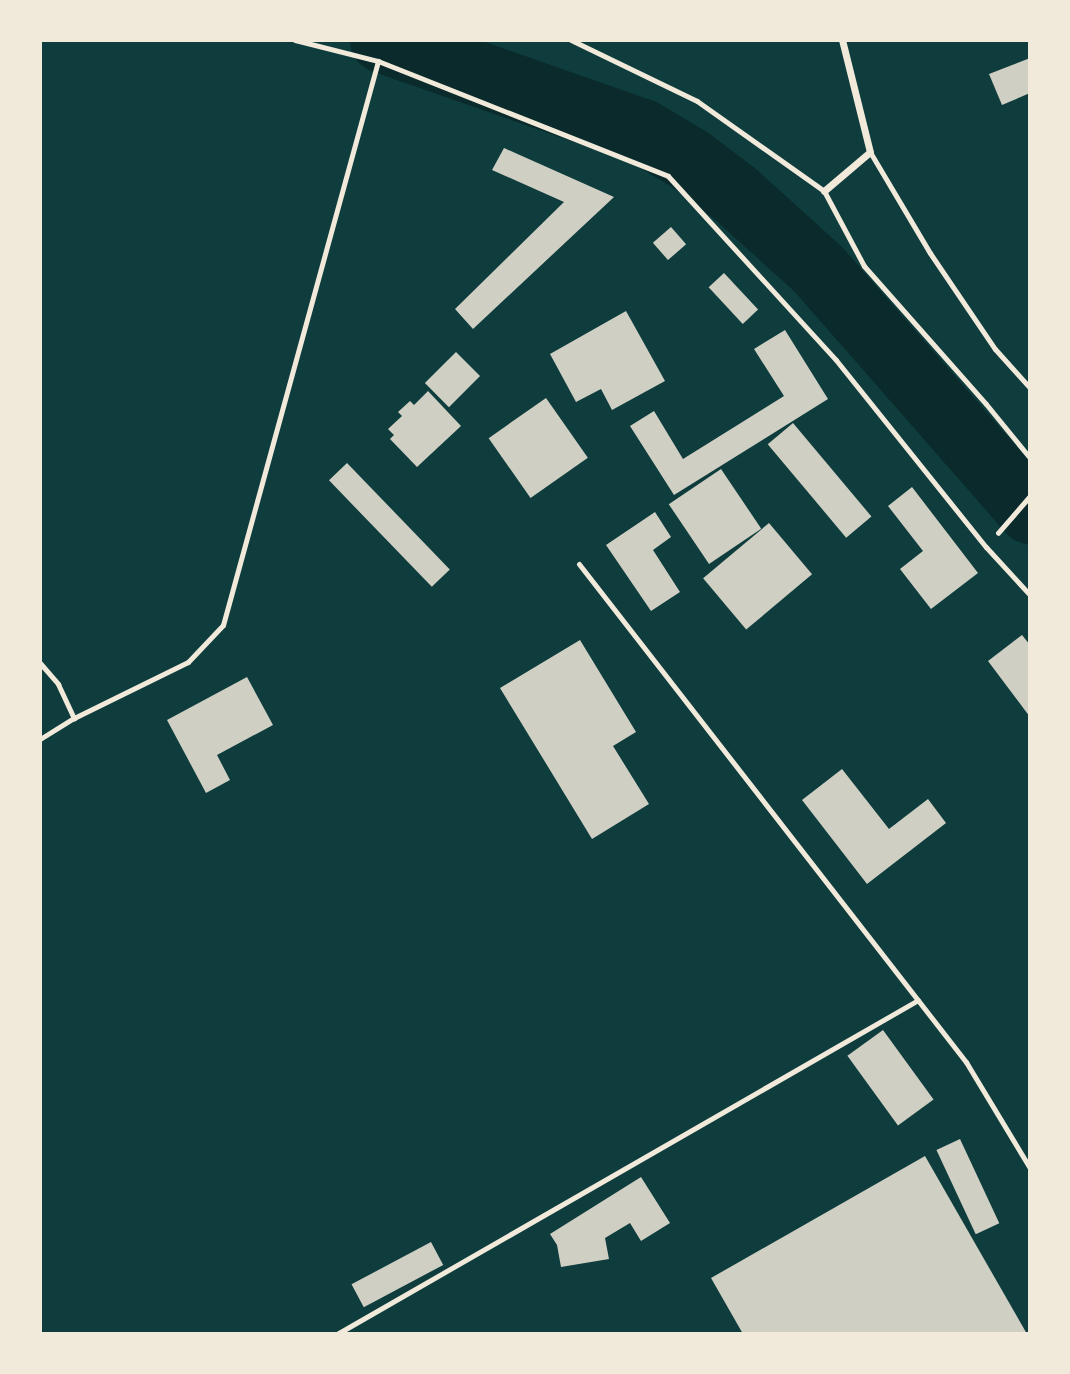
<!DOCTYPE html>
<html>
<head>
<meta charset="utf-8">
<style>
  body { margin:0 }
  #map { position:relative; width:1070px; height:1374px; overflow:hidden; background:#0f3d3e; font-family:Lora,serif }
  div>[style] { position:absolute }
  .river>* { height:65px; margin:-32.5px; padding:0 32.5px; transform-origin:32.5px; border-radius:32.5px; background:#0a2a2b }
  .building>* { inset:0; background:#cfcfc3; transform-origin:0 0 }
  .path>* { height:4.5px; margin:-2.25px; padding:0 2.25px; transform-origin:2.25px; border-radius:2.25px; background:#f1e9da }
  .service>* { height:5px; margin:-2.5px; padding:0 2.5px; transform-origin:2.5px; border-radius:2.5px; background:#f1e9da }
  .minor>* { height:7px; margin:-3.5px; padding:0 3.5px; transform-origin:3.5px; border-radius:3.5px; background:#f1e9da }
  span { translate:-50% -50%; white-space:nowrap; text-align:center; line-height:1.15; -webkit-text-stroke:5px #f1e9da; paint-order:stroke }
  .frame { position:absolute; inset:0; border:42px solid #f1e9da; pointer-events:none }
</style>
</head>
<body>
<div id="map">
  <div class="river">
    <div style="left:382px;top:40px;width:275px;rotate:19.3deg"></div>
    <div style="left:642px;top:131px;width:55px;rotate:30.8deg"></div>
    <div style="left:689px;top:159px;width:56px;rotate:37.1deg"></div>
    <div style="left:734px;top:193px;width:113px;rotate:42.1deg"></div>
    <div style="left:818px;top:269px;width:322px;rotate:48.8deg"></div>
  </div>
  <div class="building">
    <div style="clip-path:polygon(1030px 58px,1030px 93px,1002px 105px,989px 74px)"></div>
    <div style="clip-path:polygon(504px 148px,614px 197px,473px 329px,455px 309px,564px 202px,492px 170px)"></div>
    <div style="left:671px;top:227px;width:23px;height:24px;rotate:49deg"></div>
    <div style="left:724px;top:273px;width:50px;height:21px;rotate:47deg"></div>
    <div style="clip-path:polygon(626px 311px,665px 381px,612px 410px,601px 389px,576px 402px,550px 354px)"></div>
    <div style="clip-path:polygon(785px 330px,828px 399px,674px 495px,630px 426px,654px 411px,683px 459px,784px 396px,754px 349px)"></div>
    <div style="left:456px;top:352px;width:34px;height:44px;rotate:45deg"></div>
    <div style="clip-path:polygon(428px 391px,461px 426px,417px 467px,390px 439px,394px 435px,388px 429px,402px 416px,398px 412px,410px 401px,414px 405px)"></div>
    <div style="left:546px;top:398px;width:73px;height:70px;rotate:55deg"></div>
    <div style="left:793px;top:423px;width:122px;height:33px;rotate:50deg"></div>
    <div style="left:347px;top:463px;width:148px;height:25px;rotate:46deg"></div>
    <div style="left:721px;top:469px;width:72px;height:63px;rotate:56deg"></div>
    <div style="clip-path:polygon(912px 487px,978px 573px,931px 609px,900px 569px,923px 551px,888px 506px)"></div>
    <div style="clip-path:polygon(655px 512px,671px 537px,653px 550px,680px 592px,651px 611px,606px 545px)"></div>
    <div style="left:769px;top:523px;width:67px;height:86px;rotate:50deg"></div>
    <div style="clip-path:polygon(1022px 635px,1030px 645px,1030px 717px,988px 661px)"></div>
    <div style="clip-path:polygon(580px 640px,636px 732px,613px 746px,649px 804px,592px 839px,500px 688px)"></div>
    <div style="clip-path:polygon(247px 677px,273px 725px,217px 755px,230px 780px,206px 793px,167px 720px)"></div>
    <div style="clip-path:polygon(842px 769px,889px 829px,928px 799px,946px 823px,867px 884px,802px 800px)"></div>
    <div style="left:883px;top:1030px;width:86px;height:44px;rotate:54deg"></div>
    <div style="left:960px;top:1139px;width:93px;height:26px;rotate:65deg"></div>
    <div style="clip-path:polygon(925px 1156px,1027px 1334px,743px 1334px,711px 1278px)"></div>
    <div style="clip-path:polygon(641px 1177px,670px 1223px,641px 1241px,630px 1223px,605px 1238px,609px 1259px,561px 1267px,557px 1245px,550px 1234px)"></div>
    <div style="left:431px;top:1242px;width:26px;height:90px;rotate:62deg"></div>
  </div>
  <div class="path">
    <div style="left:998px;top:533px;width:49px;rotate:-49.1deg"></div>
  </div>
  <div class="service">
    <div style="left:295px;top:40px;width:86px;rotate:14.2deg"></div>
    <div style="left:378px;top:61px;width:312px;rotate:21.6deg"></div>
    <div style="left:668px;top:176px;width:249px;rotate:47.6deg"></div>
    <div style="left:836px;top:360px;width:240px;rotate:51.3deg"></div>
    <div style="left:986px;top:547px;width:65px;rotate:47.5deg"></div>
    <div style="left:571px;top:40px;width:140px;rotate:25.8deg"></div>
    <div style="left:697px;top:101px;width:156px;rotate:35.3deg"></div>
    <div style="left:824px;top:191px;width:85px;rotate:61.9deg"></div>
    <div style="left:864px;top:266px;width:184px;rotate:48.5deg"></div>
    <div style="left:986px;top:404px;width:70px;rotate:50.8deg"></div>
    <div style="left:870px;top:152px;width:117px;rotate:59.3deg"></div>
    <div style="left:930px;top:253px;width:116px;rotate:55.9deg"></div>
    <div style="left:995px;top:349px;width:52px;rotate:48.1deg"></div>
    <div style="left:579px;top:564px;width:631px;rotate:52.15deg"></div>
    <div style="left:966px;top:1062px;width:124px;rotate:58.9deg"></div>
    <div style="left:40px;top:663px;width:28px;rotate:49deg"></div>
    <div style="left:58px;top:684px;width:38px;rotate:65deg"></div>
    <div style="left:40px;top:739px;width:40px;rotate:-32deg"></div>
    <div style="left:74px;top:718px;width:127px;rotate:-26.2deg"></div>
    <div style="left:188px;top:662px;width:51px;rotate:-46.6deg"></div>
    <div style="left:223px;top:625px;width:585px;rotate:-74.63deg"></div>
    <div style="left:337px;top:1334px;width:670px;rotate:-29.89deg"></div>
  </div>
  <div class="minor">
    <div style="left:824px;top:191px;width:60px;rotate:-40.3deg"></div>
    <div style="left:870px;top:152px;width:115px;rotate:-104deg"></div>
  </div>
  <div class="frame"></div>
</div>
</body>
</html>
